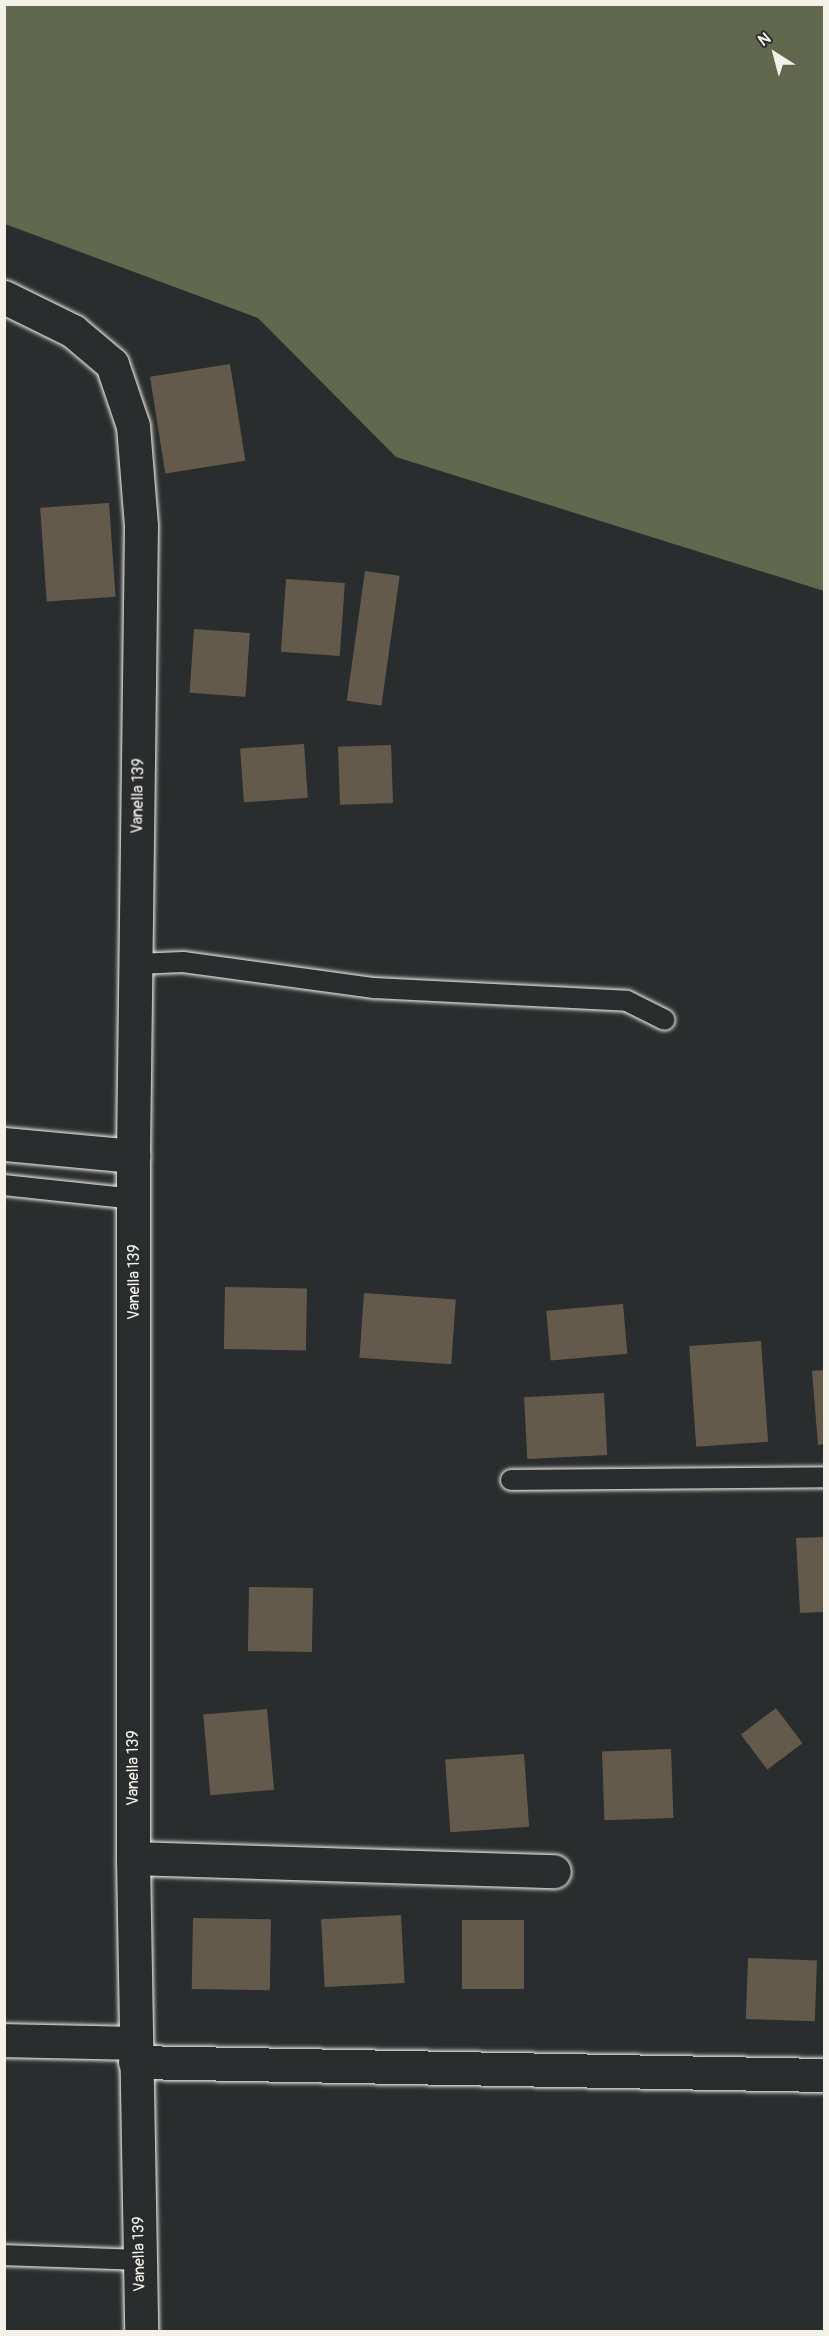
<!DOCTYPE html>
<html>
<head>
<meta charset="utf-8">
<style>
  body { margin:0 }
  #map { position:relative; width:829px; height:2336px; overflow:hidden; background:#2a2d2e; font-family:Pangolin,sans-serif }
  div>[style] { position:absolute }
  .green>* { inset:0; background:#61684e }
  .building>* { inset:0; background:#645a4c; transform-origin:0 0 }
  .roads { filter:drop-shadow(0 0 2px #f4f1e8) drop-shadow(0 0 2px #f4f1e8) }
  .lane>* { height:20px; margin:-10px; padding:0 10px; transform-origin:10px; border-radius:10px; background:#2a2d2e }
  .street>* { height:33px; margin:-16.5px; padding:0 16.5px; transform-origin:16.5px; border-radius:16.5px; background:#2a2d2e }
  span { translate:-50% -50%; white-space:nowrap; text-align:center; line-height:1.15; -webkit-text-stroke:5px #2a2d2e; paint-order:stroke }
  .street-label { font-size:16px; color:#f4f1e8 }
  .frame { position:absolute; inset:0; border:6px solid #f4f1e8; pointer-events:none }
  .north { position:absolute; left:745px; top:24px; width:60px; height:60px; -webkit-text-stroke:4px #2a2d2e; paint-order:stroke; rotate:324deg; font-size:16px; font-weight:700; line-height:24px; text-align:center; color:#f4f1e8 }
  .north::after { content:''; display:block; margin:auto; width:21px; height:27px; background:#f4f1e8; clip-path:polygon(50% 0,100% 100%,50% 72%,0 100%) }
</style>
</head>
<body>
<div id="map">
  <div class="green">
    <div style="clip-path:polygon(4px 5px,824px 5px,824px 591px,396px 457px,258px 318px,5px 224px)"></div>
  </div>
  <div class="building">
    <div style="left:230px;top:364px;width:98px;height:81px;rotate:81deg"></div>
    <div style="left:109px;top:503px;width:94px;height:69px;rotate:86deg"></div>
    <div style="left:365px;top:571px;width:35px;height:131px;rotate:8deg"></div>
    <div style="left:286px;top:579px;width:59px;height:73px;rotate:4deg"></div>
    <div style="left:194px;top:629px;width:56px;height:64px;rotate:4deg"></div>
    <div style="left:304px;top:744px;width:54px;height:64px;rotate:86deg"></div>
    <div style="left:391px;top:745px;width:58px;height:53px;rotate:88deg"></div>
    <div style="left:225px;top:1287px;width:82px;height:62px;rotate:1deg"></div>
    <div style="left:364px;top:1293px;width:92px;height:65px;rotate:4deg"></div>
    <div style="left:623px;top:1304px;width:50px;height:77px;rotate:85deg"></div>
    <div style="left:761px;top:1341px;width:101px;height:72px;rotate:86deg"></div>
    <div style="clip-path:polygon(824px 1370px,824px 1444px,818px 1445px,812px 1371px)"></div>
    <div style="left:604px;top:1393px;width:62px;height:80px;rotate:87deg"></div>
    <div style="clip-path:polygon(824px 1537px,824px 1612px,800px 1613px,796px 1538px)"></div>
    <div style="left:249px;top:1587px;width:64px;height:64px;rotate:1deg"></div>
    <div style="left:776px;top:1708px;width:44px;height:44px;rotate:53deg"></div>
    <div style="left:267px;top:1709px;width:81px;height:64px;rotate:85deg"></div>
    <div style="left:671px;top:1749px;width:69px;height:69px;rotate:88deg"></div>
    <div style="left:524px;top:1754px;width:73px;height:79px;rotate:86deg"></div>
    <div style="left:401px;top:1915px;width:68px;height:80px;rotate:87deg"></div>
    <div style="left:193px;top:1918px;width:78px;height:71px;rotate:1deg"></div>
    <div style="left:462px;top:1920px;width:62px;height:69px"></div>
    <div style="left:748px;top:1958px;width:69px;height:61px;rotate:2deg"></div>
  </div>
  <div class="roads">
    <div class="lane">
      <div style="left:136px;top:964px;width:47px;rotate:-2.4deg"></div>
      <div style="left:183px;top:962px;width:193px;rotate:7.8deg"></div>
      <div style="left:374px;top:988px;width:253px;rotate:2.9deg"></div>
      <div style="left:627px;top:1001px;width:42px;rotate:26.6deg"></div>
      <div style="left:4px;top:1185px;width:131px;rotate:6.1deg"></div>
      <div style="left:511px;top:1480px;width:313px;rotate:-0.5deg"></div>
      <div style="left:4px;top:2255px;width:135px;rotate:2.1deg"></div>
    </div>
    <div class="street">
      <div style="left:4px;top:297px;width:77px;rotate:26.2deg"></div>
      <div style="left:73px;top:331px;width:51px;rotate:40.2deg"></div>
      <div style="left:112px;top:364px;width:65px;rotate:71.3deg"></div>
      <div style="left:133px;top:426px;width:100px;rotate:85.4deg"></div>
      <div style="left:141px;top:526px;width:630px;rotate:90.73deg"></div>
      <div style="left:133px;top:1156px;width:702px;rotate:90deg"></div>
      <div style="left:133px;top:1858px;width:474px;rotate:89deg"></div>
      <div style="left:4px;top:1144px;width:130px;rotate:5.3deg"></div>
      <div style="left:133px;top:1858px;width:421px;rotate:1.8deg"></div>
      <div style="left:4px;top:2040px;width:130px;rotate:1.3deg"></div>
      <div style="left:135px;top:2062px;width:689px;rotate:1.08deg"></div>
    </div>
  </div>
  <div class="street-label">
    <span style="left:138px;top:796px;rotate:-89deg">Vanella 139</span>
    <span style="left:134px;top:1282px;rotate:-90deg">Vanella 139</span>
    <span style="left:133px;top:1768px;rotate:-90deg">Vanella 139</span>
    <span style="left:139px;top:2254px;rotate:-91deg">Vanella 139</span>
  </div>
  <div class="frame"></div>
  <div class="north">N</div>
</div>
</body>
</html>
